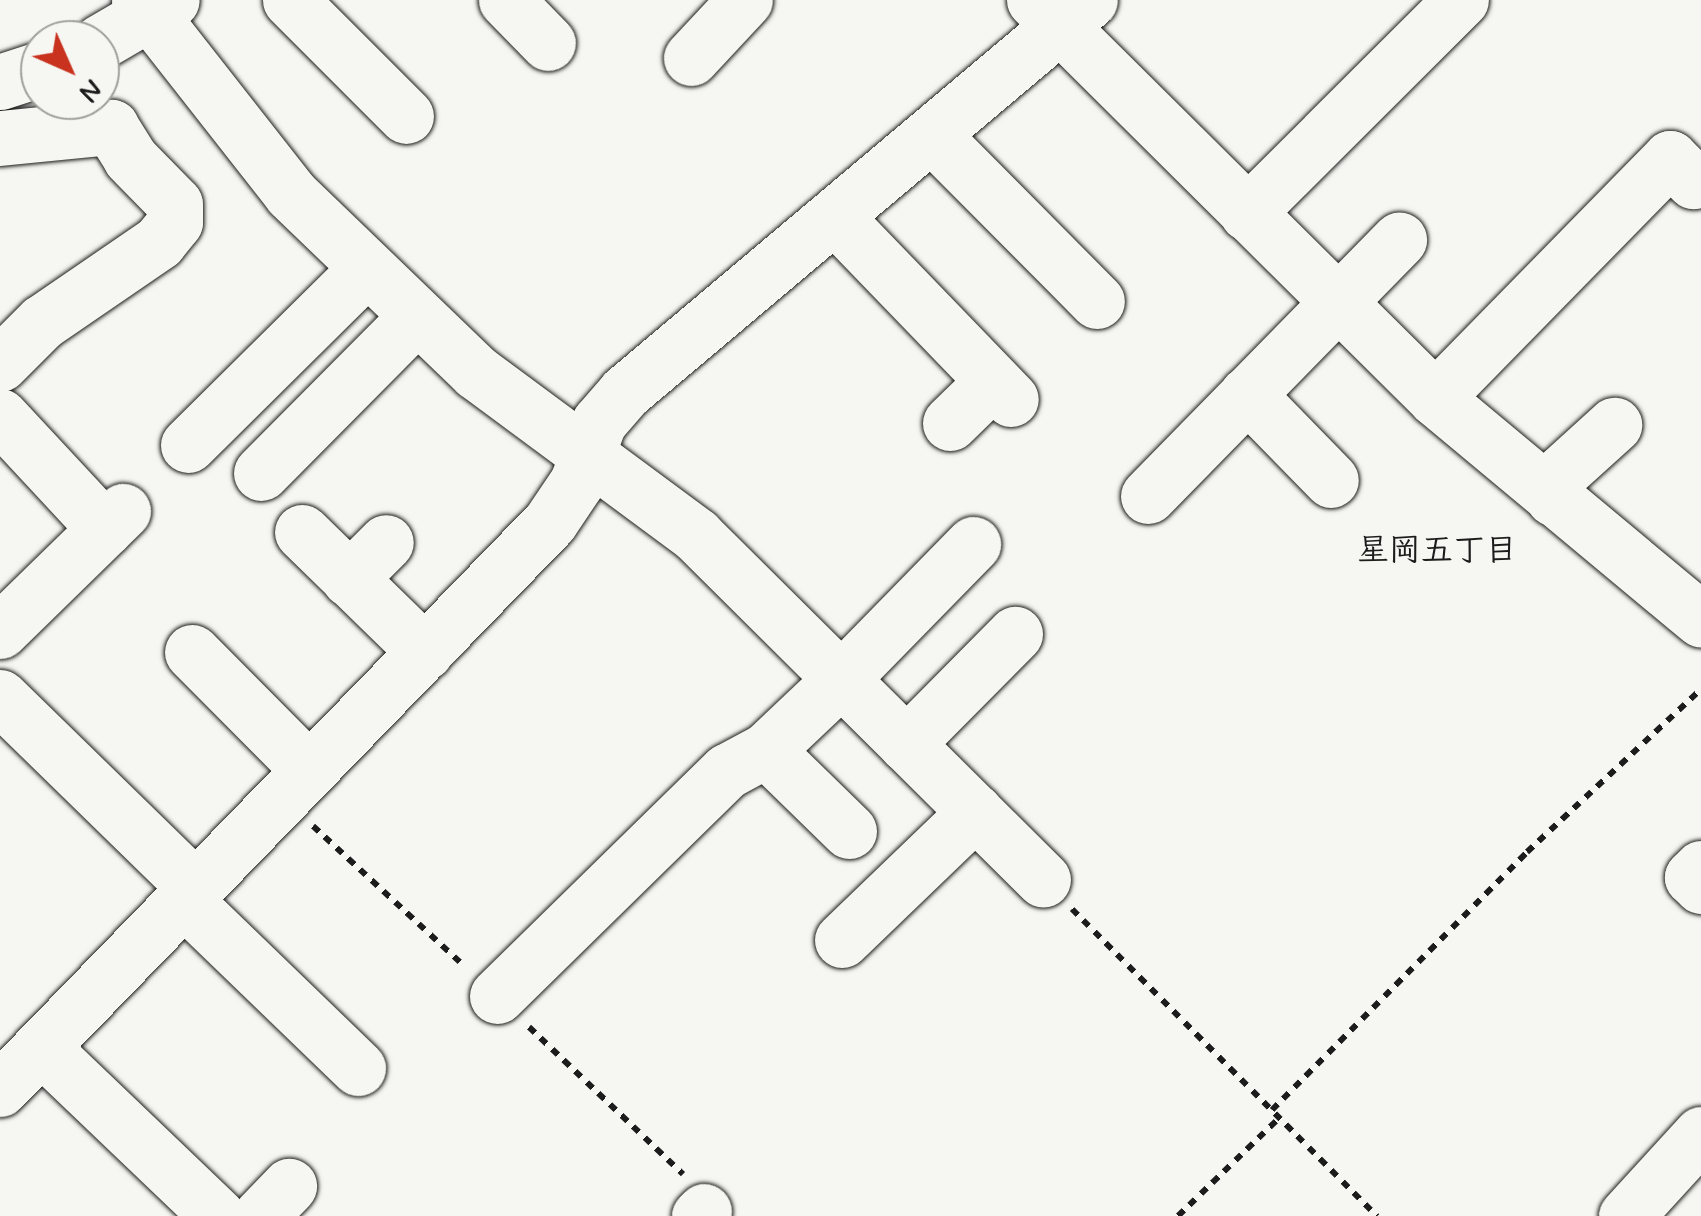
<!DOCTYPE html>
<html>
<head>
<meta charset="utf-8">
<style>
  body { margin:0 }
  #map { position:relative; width:1701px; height:1216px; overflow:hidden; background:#f6f6f2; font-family:Mynerve,"Klee One",sans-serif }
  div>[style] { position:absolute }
  .path>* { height:6px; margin-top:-3px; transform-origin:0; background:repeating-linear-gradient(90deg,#1c1c1c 0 8px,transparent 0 16px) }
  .roads { filter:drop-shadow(0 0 2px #1c1c1c) drop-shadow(0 0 2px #1c1c1c) }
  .minor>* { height:55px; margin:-27.5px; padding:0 27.5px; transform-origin:27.5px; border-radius:27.5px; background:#f6f6f2 }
  .major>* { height:55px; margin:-27.5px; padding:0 27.5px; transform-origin:27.5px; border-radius:27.5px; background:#f6f6f2 }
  span { translate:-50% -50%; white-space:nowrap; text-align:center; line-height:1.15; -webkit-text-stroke:10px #f6f6f2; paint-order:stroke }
  .neighbourhood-label { font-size:32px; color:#1c1c1c; font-weight:700 }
  .north { position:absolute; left:20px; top:20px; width:100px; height:100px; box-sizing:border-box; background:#f6f6f2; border:2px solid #9f9f9c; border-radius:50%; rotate:135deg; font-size:28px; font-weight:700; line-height:40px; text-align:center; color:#1c1c1c }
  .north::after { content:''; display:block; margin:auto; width:35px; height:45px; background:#c8321e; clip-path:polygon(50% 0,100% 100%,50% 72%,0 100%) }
</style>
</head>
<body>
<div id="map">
  <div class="path">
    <i style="left:313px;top:826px;width:207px;rotate:42.8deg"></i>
    <i style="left:1072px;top:909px;width:433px;rotate:45.2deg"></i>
    <i style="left:529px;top:1027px;width:213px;rotate:43.7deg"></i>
    <i style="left:1272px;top:1110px;width:363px;rotate:-45.3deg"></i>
    <i style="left:1527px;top:852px;width:238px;rotate:-43.1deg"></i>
    <i style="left:1178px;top:1216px;width:141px;rotate:-44.1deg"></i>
  </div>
  <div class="roads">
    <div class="minor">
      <i style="left:139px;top:0;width:246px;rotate:51.9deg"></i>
      <i style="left:291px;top:194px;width:257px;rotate:43.9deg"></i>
      <i style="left:476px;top:372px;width:274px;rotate:36.5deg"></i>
      <i style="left:696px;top:535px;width:489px;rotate:44.8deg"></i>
      <i style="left:290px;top:0;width:164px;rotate:45deg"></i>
      <i style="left:506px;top:0;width:60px;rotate:45.7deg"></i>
      <i style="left:1034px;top:0;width:565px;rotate:44.78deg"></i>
      <i style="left:1435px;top:398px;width:346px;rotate:39.8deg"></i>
      <i style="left:100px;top:42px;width:83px;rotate:-30.3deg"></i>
      <i style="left:691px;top:58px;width:79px;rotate:-47deg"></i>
      <i style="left:0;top:82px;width:42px;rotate:-18deg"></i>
      <i style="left:932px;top:135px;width:234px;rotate:45.2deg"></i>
      <i style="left:0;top:138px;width:112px;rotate:-5.7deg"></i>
      <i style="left:111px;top:127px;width:36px;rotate:58deg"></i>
      <i style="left:130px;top:158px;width:64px;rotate:45.6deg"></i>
      <i style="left:175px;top:204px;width:18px;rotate:90deg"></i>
      <i style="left:175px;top:222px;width:26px;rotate:129deg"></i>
      <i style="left:159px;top:242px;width:142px;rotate:145.6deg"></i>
      <i style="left:42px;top:322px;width:59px;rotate:135deg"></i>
      <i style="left:1247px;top:213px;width:302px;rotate:-44.9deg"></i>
      <i style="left:835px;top:217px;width:253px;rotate:46deg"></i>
      <i style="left:1247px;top:394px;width:120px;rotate:45.7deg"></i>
      <i style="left:1435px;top:398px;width:336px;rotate:-45.6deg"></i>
      <i style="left:1670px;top:158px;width:33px;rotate:45deg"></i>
      <i style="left:0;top:416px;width:154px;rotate:47.1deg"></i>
      <i style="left:950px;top:423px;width:60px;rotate:-44.3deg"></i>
      <i style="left:188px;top:445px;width:252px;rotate:-44.7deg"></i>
      <i style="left:261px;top:473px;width:221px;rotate:-45.2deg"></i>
      <i style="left:1148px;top:496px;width:359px;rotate:-45.6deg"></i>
      <i style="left:1553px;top:498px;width:26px;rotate:-72deg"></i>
      <i style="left:1561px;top:473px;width:72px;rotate:-42.2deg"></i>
      <i style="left:302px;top:532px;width:172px;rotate:44.3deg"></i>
      <i style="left:349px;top:579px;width:52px;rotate:-45deg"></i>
      <i style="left:0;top:631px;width:172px;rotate:-44.3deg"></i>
      <i style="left:192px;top:652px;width:166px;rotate:45.2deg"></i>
      <i style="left:0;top:697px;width:272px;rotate:44.3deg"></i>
      <i style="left:906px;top:744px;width:155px;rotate:-45.3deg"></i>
      <i style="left:766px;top:750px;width:116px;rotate:44.3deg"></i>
      <i style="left:1701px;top:868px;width:13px;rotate:135deg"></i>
      <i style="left:1692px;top:877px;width:13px;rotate:45deg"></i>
      <i style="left:184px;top:900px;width:242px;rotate:44deg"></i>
      <i style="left:842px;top:940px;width:185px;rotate:-43.9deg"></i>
      <i style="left:497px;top:996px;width:322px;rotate:-44.4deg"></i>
      <i style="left:727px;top:771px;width:44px;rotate:-28.3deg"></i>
      <i style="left:766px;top:750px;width:103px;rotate:-43.4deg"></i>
      <i style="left:841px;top:679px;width:189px;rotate:-45.6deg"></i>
      <i style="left:41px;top:1047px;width:245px;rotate:43.7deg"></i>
      <i style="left:0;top:1089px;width:790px;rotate:-45.87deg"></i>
      <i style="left:550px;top:522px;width:48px;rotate:-56deg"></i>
      <i style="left:577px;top:482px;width:64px;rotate:-69.9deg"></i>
      <i style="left:599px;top:422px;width:40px;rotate:-49deg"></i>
      <i style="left:625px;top:392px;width:608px;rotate:-40.13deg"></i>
      <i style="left:260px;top:1216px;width:42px;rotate:-46deg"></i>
      <i style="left:699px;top:1216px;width:7px;rotate:-45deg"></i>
    </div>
    <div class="major">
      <i style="left:1626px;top:1216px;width:111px;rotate:-47.6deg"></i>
    </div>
  </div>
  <div class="neighbourhood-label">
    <span style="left:1437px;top:551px">星岡五丁目</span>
  </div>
  <div class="north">N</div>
</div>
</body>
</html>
